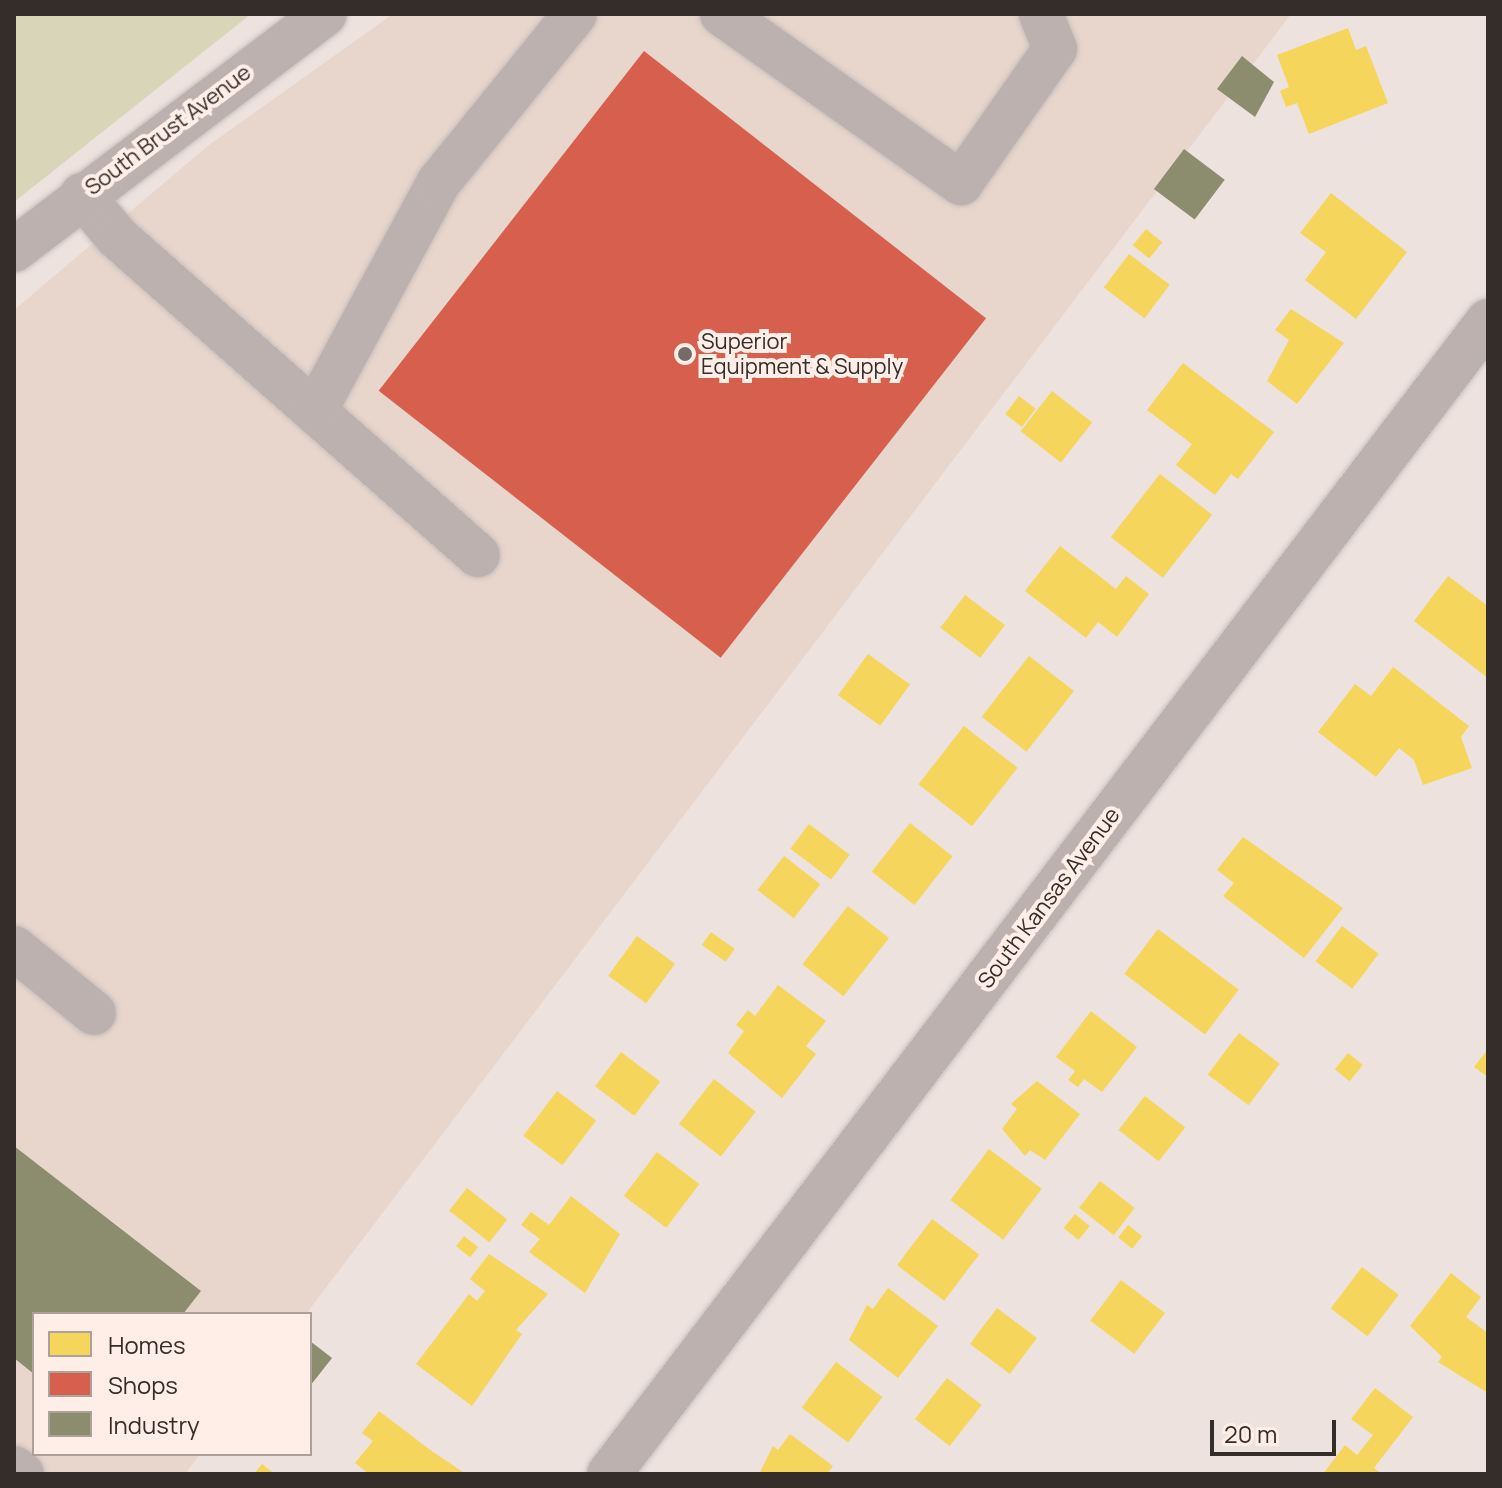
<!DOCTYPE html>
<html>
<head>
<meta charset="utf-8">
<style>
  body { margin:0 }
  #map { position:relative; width:1502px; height:1488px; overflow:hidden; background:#ede2dd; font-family:Manrope,sans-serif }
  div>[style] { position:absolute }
  .built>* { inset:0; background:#e8d5cc }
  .green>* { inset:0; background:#d8d5b9 }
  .homes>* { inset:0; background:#f6d55c; transform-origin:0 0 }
  .shops>* { inset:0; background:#d6604d; transform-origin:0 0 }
  .industry>* { inset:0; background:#8c8c6e; transform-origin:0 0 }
  .roads { filter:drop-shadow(0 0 2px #c6bfbb) drop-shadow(0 0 2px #c6bfbb) }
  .minor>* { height:44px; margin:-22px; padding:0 22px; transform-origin:22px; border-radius:22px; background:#bdb1b0 }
  .dots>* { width:22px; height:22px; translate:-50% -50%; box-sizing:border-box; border:4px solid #feeee7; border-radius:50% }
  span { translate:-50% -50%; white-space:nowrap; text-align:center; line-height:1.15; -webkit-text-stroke:8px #feeee7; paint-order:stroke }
  .street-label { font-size:22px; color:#342d29 }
  .poi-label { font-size:22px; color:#342d29 }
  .left { translate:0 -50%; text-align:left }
  .frame { position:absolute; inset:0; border:16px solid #342d29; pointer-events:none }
  .legend { position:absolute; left:32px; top:1312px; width:280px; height:144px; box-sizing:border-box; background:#feeee7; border:2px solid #ada19b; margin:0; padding:10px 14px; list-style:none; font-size:24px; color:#342d29 }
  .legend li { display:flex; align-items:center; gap:16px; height:40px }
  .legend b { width:40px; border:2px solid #ada19b }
  .scale { position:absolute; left:1210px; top:1420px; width:126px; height:36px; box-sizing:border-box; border:4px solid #342d29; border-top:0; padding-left:10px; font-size:24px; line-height:28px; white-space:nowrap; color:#342d29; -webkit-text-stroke:6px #feeee7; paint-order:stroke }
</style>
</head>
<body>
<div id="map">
  <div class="built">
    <i style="clip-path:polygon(393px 14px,1291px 14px,306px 1314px,34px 1314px,34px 1454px,200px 1454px,185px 1474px,14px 1474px,14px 310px,209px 145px)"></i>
  </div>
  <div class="green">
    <i style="clip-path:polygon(14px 14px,251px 14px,14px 202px)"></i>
  </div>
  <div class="homes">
    <i style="clip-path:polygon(1348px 28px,1356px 50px,1366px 46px,1388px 103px,1309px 134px,1297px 103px,1286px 107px,1280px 91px,1289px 87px,1277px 55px)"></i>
    <i style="clip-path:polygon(1331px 193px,1407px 252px,1356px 319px,1305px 280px,1326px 252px,1300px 233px)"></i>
    <i style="left:1146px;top:229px;width:21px;height:21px;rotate:39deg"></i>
    <i style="left:1129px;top:254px;width:51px;height:42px;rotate:37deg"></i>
    <i style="clip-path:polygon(1291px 309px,1344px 343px,1297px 404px,1267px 381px,1289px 340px,1275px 330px)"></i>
    <i style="clip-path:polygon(1183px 363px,1274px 432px,1238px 479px,1231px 474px,1215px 495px,1176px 465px,1192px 444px,1147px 410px)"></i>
    <i style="left:1052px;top:391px;width:51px;height:51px;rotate:38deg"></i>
    <i style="left:1019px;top:396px;width:21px;height:23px;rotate:37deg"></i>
    <i style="left:1160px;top:474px;width:66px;height:80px;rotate:38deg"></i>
    <i style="clip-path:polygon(1060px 546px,1116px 589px,1126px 576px,1149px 594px,1117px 637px,1098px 622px,1086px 638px,1025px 591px)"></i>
    <i style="clip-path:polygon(1448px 576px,1488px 606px,1488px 678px,1414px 621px)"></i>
    <i style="left:965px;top:595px;width:50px;height:41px;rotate:37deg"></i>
    <i style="left:868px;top:654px;width:52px;height:51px;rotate:36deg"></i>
    <i style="left:1029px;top:656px;width:57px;height:77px;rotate:38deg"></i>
    <i style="clip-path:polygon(1393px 667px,1469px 726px,1461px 737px,1472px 768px,1423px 785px,1414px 760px,1399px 748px,1376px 777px,1318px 732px,1355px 684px,1371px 696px)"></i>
    <i style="left:964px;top:726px;width:68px;height:74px;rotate:38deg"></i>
    <i style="left:910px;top:823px;width:54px;height:62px;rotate:38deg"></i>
    <i style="left:809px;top:824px;width:51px;height:31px;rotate:37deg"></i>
    <i style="clip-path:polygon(1243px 837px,1343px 908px,1304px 958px,1223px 896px,1234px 883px,1217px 870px)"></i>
    <i style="left:784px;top:856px;width:46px;height:43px;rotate:38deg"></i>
    <i style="left:848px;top:906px;width:52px;height:74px;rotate:38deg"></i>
    <i style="left:1342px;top:926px;width:46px;height:44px;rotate:37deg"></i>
    <i style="left:1158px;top:929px;width:101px;height:56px;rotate:37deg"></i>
    <i style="left:711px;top:932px;width:29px;height:16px;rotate:35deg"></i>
    <i style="left:637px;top:936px;width:47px;height:49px;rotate:36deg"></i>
    <i style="clip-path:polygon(778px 985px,826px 1021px,806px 1046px,816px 1054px,782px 1098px,728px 1053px,744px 1031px,736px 1025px,748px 1010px,755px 1016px)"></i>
    <i style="clip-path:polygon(1091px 1011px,1137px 1047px,1102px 1092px,1084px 1079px,1078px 1087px,1068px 1080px,1075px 1071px,1056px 1057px)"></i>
    <i style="left:1239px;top:1033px;width:51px;height:52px;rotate:37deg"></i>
    <i style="clip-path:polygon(1488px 1049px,1488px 1077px,1474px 1067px)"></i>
    <i style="left:621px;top:1052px;width:49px;height:43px;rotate:37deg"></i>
    <i style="left:1348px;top:1053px;width:19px;height:21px;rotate:39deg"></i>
    <i style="left:714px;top:1079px;width:53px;height:57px;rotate:38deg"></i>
    <i style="clip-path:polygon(1037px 1081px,1080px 1114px,1045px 1160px,1030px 1150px,1025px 1156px,1002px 1129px,1017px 1109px,1011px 1104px)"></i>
    <i style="left:557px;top:1091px;width:49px;height:56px;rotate:37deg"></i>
    <i style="left:1145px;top:1096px;width:51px;height:43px;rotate:38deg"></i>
    <i style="left:989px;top:1149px;width:66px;height:64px;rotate:37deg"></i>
    <i style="left:657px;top:1152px;width:53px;height:55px;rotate:37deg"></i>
    <i style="left:1100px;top:1181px;width:44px;height:34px;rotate:38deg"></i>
    <i style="left:467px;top:1188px;width:51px;height:29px;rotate:38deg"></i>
    <i style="clip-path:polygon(571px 1196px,620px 1234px,585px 1293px,529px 1252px,540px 1239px,521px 1225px,531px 1212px,549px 1225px)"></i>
    <i style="left:1075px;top:1214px;width:19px;height:18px;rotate:39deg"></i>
    <i style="left:932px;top:1219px;width:59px;height:58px;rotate:37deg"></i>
    <i style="left:1128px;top:1225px;width:18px;height:16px;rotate:38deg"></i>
    <i style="left:464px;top:1236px;width:18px;height:13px;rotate:38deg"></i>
    <i style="clip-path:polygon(489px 1254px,548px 1294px,516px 1330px,522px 1334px,472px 1406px,416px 1364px,469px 1294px,477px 1301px,485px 1291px,470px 1279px)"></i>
    <i style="left:1362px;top:1267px;width:46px;height:52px;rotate:37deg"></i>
    <i style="clip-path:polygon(1451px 1273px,1481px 1297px,1466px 1317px,1488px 1333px,1488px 1393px,1438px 1362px,1442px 1357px,1410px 1326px)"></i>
    <i style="left:1121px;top:1280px;width:55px;height:51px;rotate:37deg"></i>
    <i style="clip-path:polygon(888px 1288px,938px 1326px,898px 1378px,849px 1340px,867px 1305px,873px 1309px)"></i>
    <i style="left:997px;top:1308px;width:50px;height:45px;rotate:37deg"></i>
    <i style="left:836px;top:1362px;width:58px;height:57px;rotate:37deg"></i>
    <i style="left:947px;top:1378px;width:44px;height:52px;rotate:38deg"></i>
    <i style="clip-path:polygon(1375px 1388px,1413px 1417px,1374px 1468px,1382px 1474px,1323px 1474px,1345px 1445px,1357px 1455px,1373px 1435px,1351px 1419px)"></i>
    <i style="clip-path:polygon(379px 1411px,433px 1452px,466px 1474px,369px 1474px,355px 1463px,373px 1441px,362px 1433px)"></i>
    <i style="clip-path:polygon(790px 1434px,833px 1466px,827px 1474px,759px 1474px,773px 1446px,778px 1450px)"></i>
    <i style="clip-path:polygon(262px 1464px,275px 1474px,254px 1474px)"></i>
  </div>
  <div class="shops">
    <i style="left:644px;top:51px;width:434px;height:431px;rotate:38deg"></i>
  </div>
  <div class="industry">
    <i style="clip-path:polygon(1242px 56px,1274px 82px,1255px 117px,1217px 89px)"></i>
    <i style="left:1184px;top:149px;width:51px;height:50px;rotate:37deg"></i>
    <i style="clip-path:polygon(14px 1146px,201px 1291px,183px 1314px,34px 1314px,34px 1374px,14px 1358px)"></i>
    <i style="clip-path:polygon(310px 1341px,332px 1358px,310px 1386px)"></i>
  </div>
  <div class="roads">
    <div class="minor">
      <i style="left:722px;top:14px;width:293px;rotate:35.3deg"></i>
      <i style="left:961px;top:183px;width:164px;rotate:-55deg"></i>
      <i style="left:1055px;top:49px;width:38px;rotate:-112deg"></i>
      <i style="left:82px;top:195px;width:55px;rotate:50.2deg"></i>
      <i style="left:117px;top:237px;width:481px;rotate:41.4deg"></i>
      <i style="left:14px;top:250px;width:390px;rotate:-37.2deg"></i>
      <i style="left:315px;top:411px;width:260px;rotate:-61.6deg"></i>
      <i style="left:439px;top:182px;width:216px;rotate:-51deg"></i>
      <i style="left:14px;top:948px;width:103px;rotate:39.1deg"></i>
      <i style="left:14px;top:1468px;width:10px;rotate:37deg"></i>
      <i style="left:609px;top:1474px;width:1450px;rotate:-52.68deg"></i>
    </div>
  </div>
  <div class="dots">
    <i style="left:685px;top:354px;background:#756c68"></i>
  </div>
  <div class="street-label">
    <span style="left:168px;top:130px;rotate:-37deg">South Brust Avenue</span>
    <span style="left:1049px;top:898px;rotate:-53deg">South Kansas Avenue</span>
  </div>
  <div class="poi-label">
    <span class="left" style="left:701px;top:354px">Superior<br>Equipment &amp; Supply</span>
  </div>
  <div class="frame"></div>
  <ul class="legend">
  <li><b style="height:22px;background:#f6d55c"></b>Homes</li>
  <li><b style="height:22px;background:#d6604d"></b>Shops</li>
  <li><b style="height:22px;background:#8c8c6e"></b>Industry</li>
  </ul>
  <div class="scale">20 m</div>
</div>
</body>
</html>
